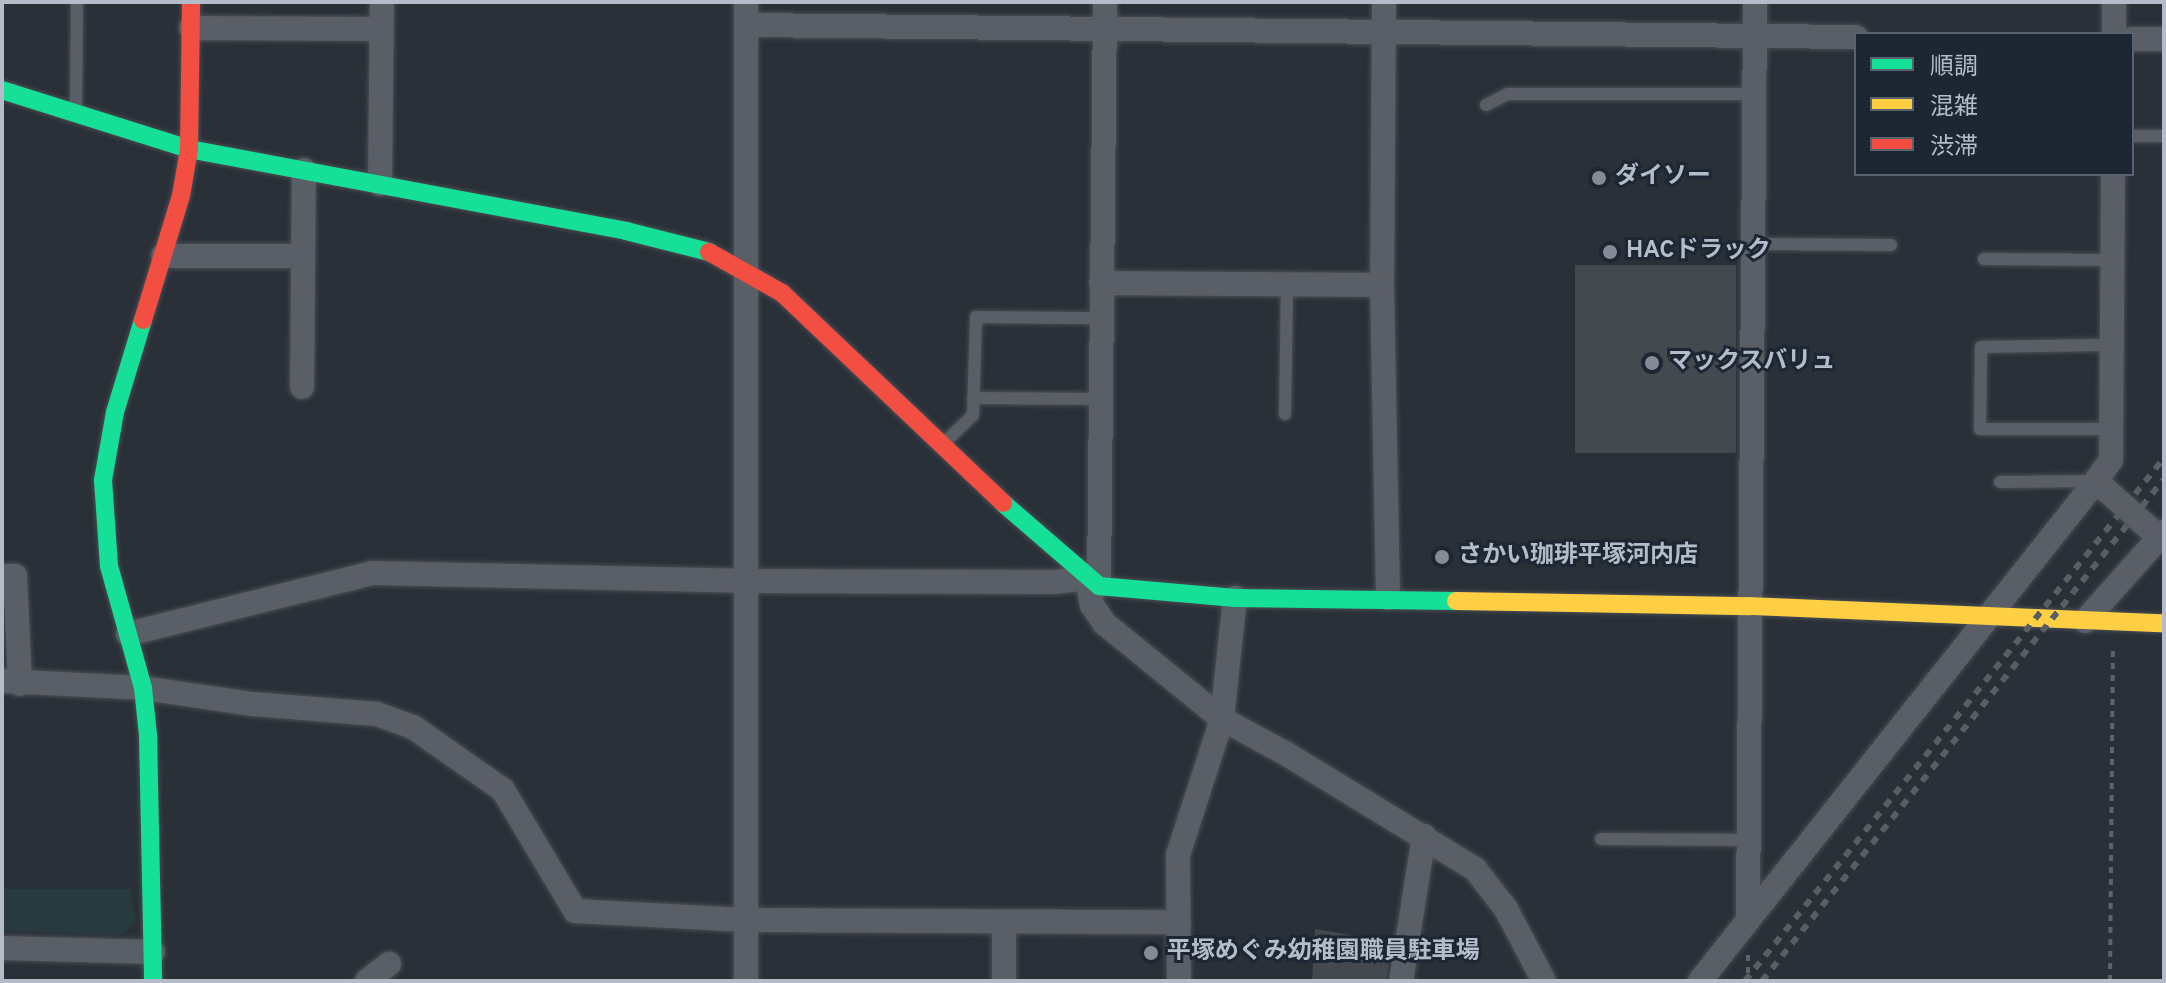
<!DOCTYPE html>
<html>
<head>
<meta charset="utf-8">
<style>
  body { margin:0 }
  #map { position:relative; width:2166px; height:983px; overflow:hidden; background:#2a3038; font-family:Overpass,"Noto Sans JP",sans-serif }
  div>[style] { position:absolute }
  .green>* { inset:0; background:#273a3e }
  .building>* { inset:0; background:#444950; transform-origin:0 0 }
  .path>* { height:4px; margin-top:-2px; transform-origin:0; background:repeating-linear-gradient(90deg,#5d636a 0 6px,transparent 0 12px) }
  .roads { filter:drop-shadow(0 0 2px #484c53) drop-shadow(0 0 2px #484c53) }
  .lane>* { height:12px; margin:-6px; padding:0 6px; transform-origin:6px; border-radius:6px; background:#5a5e66 }
  .street>* { height:24px; margin:-12px; padding:0 12px; transform-origin:12px; border-radius:12px; background:#5a5e66 }
  .fast>* { height:18px; margin:-9px; padding:0 9px; transform-origin:9px; border-radius:9px; background:#16e098 }
  .slow>* { height:18px; margin:-9px; padding:0 9px; transform-origin:9px; border-radius:9px; background:#ffcf43 }
  .jam>* { height:18px; margin:-9px; padding:0 9px; transform-origin:9px; border-radius:9px; background:#f24e42 }
  .rail>* { height:6px; margin-top:-3px; transform-origin:0; background:repeating-linear-gradient(90deg,#595d64 0 8px,transparent 0 16px) }
  .dots>* { width:22px; height:22px; translate:-50% -50%; box-sizing:border-box; border:4px solid #1d2633; border-radius:50% }
  span { translate:-50% -50%; white-space:nowrap; text-align:center; line-height:1.15; -webkit-text-stroke:6px #1d2633; paint-order:stroke }
  .poi-label { font-size:24px; color:#b4bcc9; font-weight:700 }
  .left { translate:0 -50%; text-align:left }
  .frame { position:absolute; inset:0; border:4px solid #b4bcc9; pointer-events:none }
  .legend { position:absolute; left:1854px; top:32px; width:280px; height:144px; box-sizing:border-box; background:#1d2633; border:2px solid #59626f; margin:0; padding:10px 14px; list-style:none; font-size:24px; color:#b4bcc9 }
  .legend li { display:flex; align-items:center; gap:16px; height:40px }
  .legend b { width:40px; border:2px solid #59626f }
</style>
</head>
<body>
<div id="map">
  <div class="green">
    <i style="clip-path:polygon(2px 889px,130px 889px,136px 921px,122px 935px,2px 931px)"></i>
  </div>
  <div class="building">
    <i style="left:1575px;top:265px;width:161px;height:188px"></i>
    <i style="clip-path:polygon(1315px 929px,1392px 942px,1386px 981px,1312px 981px)"></i>
  </div>
  <div class="path">
    <i style="left:1748px;top:955px;width:26px;rotate:90deg"></i>
    <i style="left:2110px;top:981px;width:334px;rotate:-89.5deg"></i>
  </div>
  <div class="roads">
    <div class="lane">
      <i style="left:1486px;top:105px;width:25px;rotate:-27deg"></i>
      <i style="left:1508px;top:94px;width:246px"></i>
      <i style="left:76px;top:110px;width:108px;rotate:-89.5deg"></i>
      <i style="left:2132px;top:136px;width:32px"></i>
      <i style="left:1753px;top:244px;width:138px;rotate:0.4deg"></i>
      <i style="left:1984px;top:259px;width:129px;rotate:0.4deg"></i>
      <i style="left:973px;top:398px;width:127px;rotate:0.5deg"></i>
      <i style="left:1285px;top:414px;width:130px;rotate:-89.1deg"></i>
      <i style="left:2112px;top:429px;width:132px;rotate:180deg"></i>
      <i style="left:1980px;top:429px;width:82px;rotate:-89.3deg"></i>
      <i style="left:1981px;top:347px;width:131px;rotate:-0.9deg"></i>
      <i style="left:943px;top:444px;width:42px;rotate:-44deg"></i>
      <i style="left:973px;top:415px;width:98px;rotate:-88.2deg"></i>
      <i style="left:976px;top:317px;width:125px;rotate:0.5deg"></i>
      <i style="left:2000px;top:482px;width:96px;rotate:-0.6deg"></i>
      <i style="left:1601px;top:839px;width:148px;rotate:0.4deg"></i>
    </div>
    <div class="street">
      <i style="left:1384px;top:2px;width:283px;rotate:90.4deg"></i>
      <i style="left:1382px;top:285px;width:313px;rotate:88.9deg"></i>
      <i style="left:746px;top:25px;width:1110px;rotate:0.62deg"></i>
      <i style="left:191px;top:28px;width:190px;rotate:0.3deg"></i>
      <i style="left:2114px;top:34px;width:32px;rotate:-90deg"></i>
      <i style="left:2132px;top:39px;width:32px"></i>
      <i style="left:2113px;top:174px;width:286px;rotate:90.4deg"></i>
      <i style="left:2111px;top:460px;width:26px;rotate:126deg"></i>
      <i style="left:2096px;top:481px;width:86px;rotate:41.7deg"></i>
      <i style="left:380px;top:184px;width:182px;rotate:-89.4deg"></i>
      <i style="left:163px;top:256px;width:140px"></i>
      <i style="left:1101px;top:283px;width:281px;rotate:0.4deg"></i>
      <i style="left:302px;top:387px;width:217px;rotate:-89.5deg"></i>
      <i style="left:2px;top:576px;width:13px"></i>
      <i style="left:15px;top:576px;width:108px;rotate:87.3deg"></i>
      <i style="left:1099px;top:586px;width:584px;rotate:-89.41deg"></i>
      <i style="left:2085px;top:621px;width:119px;rotate:-48.4deg"></i>
      <i style="left:128px;top:634px;width:252px;rotate:-14deg"></i>
      <i style="left:372px;top:573px;width:371px;rotate:1.2deg"></i>
      <i style="left:743px;top:581px;width:312px;rotate:0.2deg"></i>
      <i style="left:1055px;top:582px;width:32px;rotate:-7deg"></i>
      <i style="left:1087px;top:578px;width:27px;rotate:80deg"></i>
      <i style="left:1092px;top:605px;width:22px;rotate:56deg"></i>
      <i style="left:1104px;top:623px;width:152px;rotate:39.1deg"></i>
      <i style="left:1222px;top:719px;width:72px;rotate:28.4deg"></i>
      <i style="left:1285px;top:753px;width:223px;rotate:31.4deg"></i>
      <i style="left:1475px;top:869px;width:51px;rotate:52.2deg"></i>
      <i style="left:1506px;top:909px;width:81px;rotate:62.2deg"></i>
      <i style="left:2px;top:681px;width:141px;rotate:2.8deg"></i>
      <i style="left:143px;top:688px;width:111px;rotate:8.3deg"></i>
      <i style="left:253px;top:704px;width:124px;rotate:4.6deg"></i>
      <i style="left:377px;top:714px;width:38px;rotate:20deg"></i>
      <i style="left:413px;top:727px;width:110px;rotate:35deg"></i>
      <i style="left:503px;top:790px;width:141px;rotate:59.2deg"></i>
      <i style="left:575px;top:911px;width:171px;rotate:3deg"></i>
      <i style="left:746px;top:920px;width:433px;rotate:0.3deg"></i>
      <i style="left:1748px;top:918px;width:916px;rotate:-89.56deg"></i>
      <i style="left:2px;top:948px;width:151px;rotate:1.5deg"></i>
      <i style="left:367px;top:981px;width:28px;rotate:-38deg"></i>
      <i style="left:746px;top:981px;width:979px;rotate:-90deg"></i>
      <i style="left:1004px;top:981px;width:59px;rotate:-90deg"></i>
      <i style="left:1179px;top:981px;width:126px;rotate:-90.5deg"></i>
      <i style="left:1178px;top:855px;width:143px;rotate:-72.1deg"></i>
      <i style="left:1222px;top:719px;width:122px;rotate:-83.9deg"></i>
      <i style="left:1401px;top:981px;width:147px;rotate:-81deg"></i>
      <i style="left:1700px;top:981px;width:638px;rotate:-51.62deg"></i>
    </div>
    <div class="fast">
      <i style="left:2px;top:90px;width:196px;rotate:17.5deg"></i>
      <i style="left:189px;top:149px;width:445px;rotate:10.6deg"></i>
      <i style="left:626px;top:231px;width:86px;rotate:14.2deg"></i>
      <i style="left:143px;top:320px;width:96px;rotate:106.9deg"></i>
      <i style="left:115px;top:412px;width:69px;rotate:100deg"></i>
      <i style="left:103px;top:480px;width:86px;rotate:86deg"></i>
      <i style="left:109px;top:566px;width:127px;rotate:74.4deg"></i>
      <i style="left:143px;top:688px;width:47px;rotate:83.9deg"></i>
      <i style="left:148px;top:735px;width:246px;rotate:88.8deg"></i>
      <i style="left:1003px;top:503px;width:127px;rotate:40.8deg"></i>
      <i style="left:1099px;top:586px;width:137px;rotate:5deg"></i>
      <i style="left:1235px;top:598px;width:221px;rotate:0.8deg"></i>
    </div>
    <div class="slow">
      <i style="left:1456px;top:601px;width:294px;rotate:1deg"></i>
      <i style="left:1750px;top:606px;width:414px;rotate:2.4deg"></i>
    </div>
    <div class="jam">
      <i style="left:709px;top:252px;width:84px;rotate:29.3deg"></i>
      <i style="left:782px;top:293px;width:305px;rotate:43.5deg"></i>
      <i style="left:143px;top:320px;width:130px;rotate:-73deg"></i>
      <i style="left:181px;top:196px;width:48px;rotate:-80.3deg"></i>
      <i style="left:189px;top:149px;width:147px;rotate:-89.2deg"></i>
    </div>
  </div>
  <div class="rail">
    <i style="left:1745px;top:981px;width:670px;rotate:-51.3deg"></i>
    <i style="left:1762px;top:981px;width:643px;rotate:-51.31deg"></i>
  </div>
  <div class="dots">
    <i style="left:1599px;top:178px;background:#848b96"></i>
    <i style="left:1610px;top:252px;background:#848b96"></i>
    <i style="left:1652px;top:363px;background:#848b96"></i>
    <i style="left:1442px;top:557px;background:#848b96"></i>
    <i style="left:1151px;top:953px;background:#848b96"></i>
  </div>
  <div class="poi-label">
    <span class="left" style="left:1615px;top:178px">ダイソー</span>
    <span class="left" style="left:1626px;top:252px">HACドラック</span>
    <span class="left" style="left:1668px;top:363px">マックスバリュ</span>
    <span class="left" style="left:1458px;top:557px">さかい珈琲平塚河内店</span>
    <span class="left" style="left:1167px;top:953px">平塚めぐみ幼稚園職員駐車場</span>
  </div>
  <div class="frame"></div>
  <ul class="legend">
  <li><b style="height:10px;background:#16e098"></b>順調</li>
  <li><b style="height:10px;background:#ffcf43"></b>混雑</li>
  <li><b style="height:10px;background:#f24e42"></b>渋滞</li>
  </ul>
</div>
</body>
</html>
